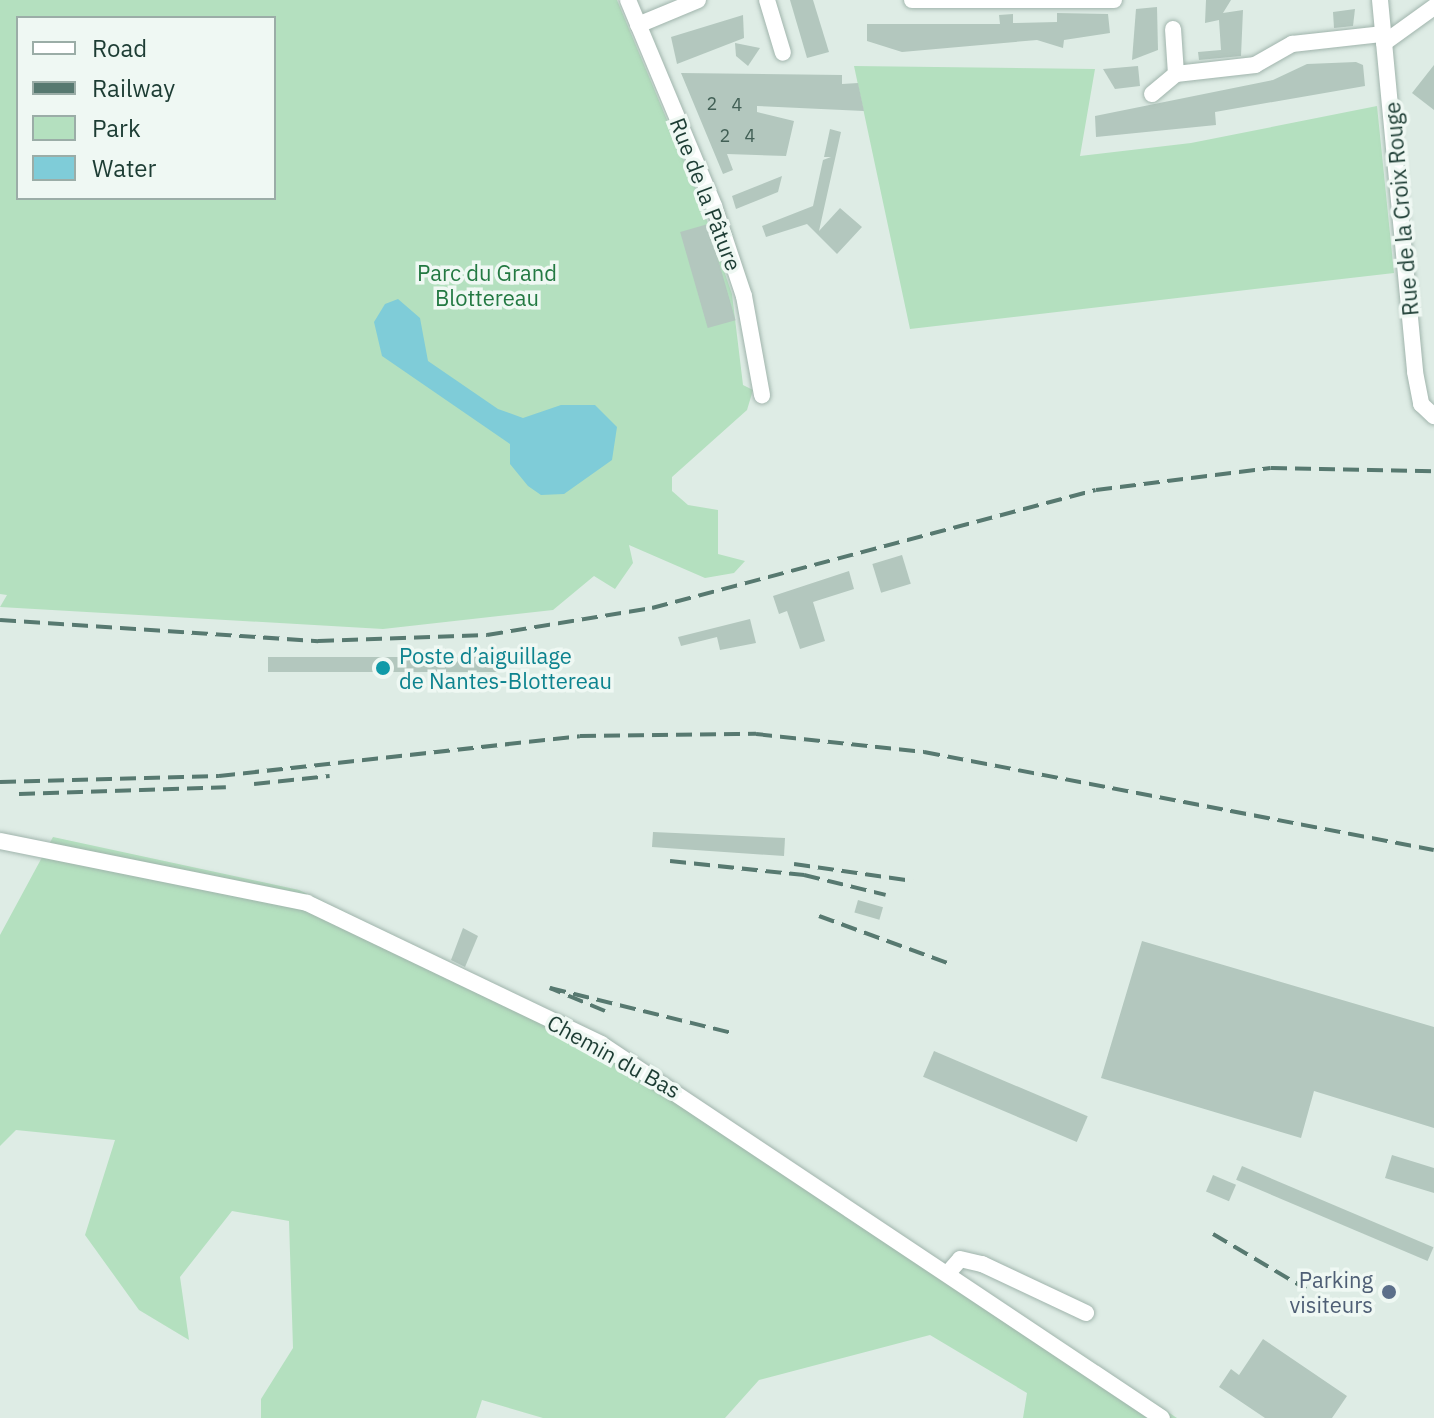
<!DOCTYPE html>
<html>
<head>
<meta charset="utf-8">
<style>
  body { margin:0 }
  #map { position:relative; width:1434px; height:1418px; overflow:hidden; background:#deece5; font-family:"IBM Plex Sans",sans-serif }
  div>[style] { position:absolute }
  .green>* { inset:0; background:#b4e0bf }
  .water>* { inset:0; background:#7fccd8 }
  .building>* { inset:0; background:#b3c7be; transform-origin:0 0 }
  .roads { filter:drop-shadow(0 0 2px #a0b4ac) drop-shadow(0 0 2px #a0b4ac) }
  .street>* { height:16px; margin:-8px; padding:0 8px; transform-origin:8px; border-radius:8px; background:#fff }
  .rail>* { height:4px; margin-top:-2px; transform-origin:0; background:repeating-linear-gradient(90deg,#577970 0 16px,transparent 0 24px) }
  .dots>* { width:22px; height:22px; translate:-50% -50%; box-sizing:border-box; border:4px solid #eff8f3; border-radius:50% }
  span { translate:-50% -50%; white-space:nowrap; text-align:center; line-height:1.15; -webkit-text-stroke:7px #eff8f3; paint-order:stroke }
  .number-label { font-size:18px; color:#426056 }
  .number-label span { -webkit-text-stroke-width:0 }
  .street-label { font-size:22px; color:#1d3d34 }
  .park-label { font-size:22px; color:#237942 }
  .culture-label { font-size:22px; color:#0d838f }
  .left { translate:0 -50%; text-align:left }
  .service-label { font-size:22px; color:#4e5e75 }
  .right { translate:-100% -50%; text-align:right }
  .legend { position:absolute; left:16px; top:16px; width:260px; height:184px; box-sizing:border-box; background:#eff8f3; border:2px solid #9bada7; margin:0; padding:10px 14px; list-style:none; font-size:24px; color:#1d3d34 }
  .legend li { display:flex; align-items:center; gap:16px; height:40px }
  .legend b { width:40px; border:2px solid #9bada7 }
</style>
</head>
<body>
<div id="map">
  <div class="green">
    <i style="clip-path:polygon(evenodd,0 0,617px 0,698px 194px,732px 294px,743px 385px,753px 390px,747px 410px,672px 477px,672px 491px,688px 505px,718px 510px,718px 554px,745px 561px,734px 573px,705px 578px,629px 545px,633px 563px,615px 589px,594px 576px,553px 610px,383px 629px,0 607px,7px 595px,0 594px,0 0,18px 18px,274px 18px,274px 198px,18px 198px,18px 18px)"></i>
    <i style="clip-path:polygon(854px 66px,1095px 69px,1080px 156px,1191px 143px,1377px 106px,1394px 273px,910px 329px)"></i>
    <i style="clip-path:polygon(53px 837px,299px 890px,594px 1032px,1177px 1418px,1023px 1418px,1027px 1393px,930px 1335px,759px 1380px,725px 1418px,543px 1418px,482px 1400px,476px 1418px,261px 1418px,261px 1399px,293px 1348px,289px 1221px,232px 1211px,180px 1277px,189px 1340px,139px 1310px,85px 1235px,115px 1140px,16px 1130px,0 1146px,0 935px)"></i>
  </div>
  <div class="water">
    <i style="clip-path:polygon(398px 299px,420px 318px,428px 361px,498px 409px,523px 418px,561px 405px,595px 405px,617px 427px,612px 460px,564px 494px,541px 495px,528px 486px,510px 464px,510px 444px,382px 356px,374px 322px,385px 304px)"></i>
  </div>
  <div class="building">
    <i style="clip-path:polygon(790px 0,813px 0,829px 52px,807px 58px)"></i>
    <i style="clip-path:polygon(1206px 0,1231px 0,1223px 13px,1243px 10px,1241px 56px,1199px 60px,1198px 52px,1221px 50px,1219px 20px,1205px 23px)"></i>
    <i style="clip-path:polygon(1157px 7px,1158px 50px,1132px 60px,1136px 9px)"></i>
    <i style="clip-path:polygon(1355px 9px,1353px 26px,1334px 28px,1333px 12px)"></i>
    <i style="clip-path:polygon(1057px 13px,1108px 14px,1110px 33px,1064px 40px,1063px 48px,1037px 40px,902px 52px,867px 41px,867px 24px,1000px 24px,999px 15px,1013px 14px,1013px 23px,1057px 22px)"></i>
    <i style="clip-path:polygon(743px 15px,744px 38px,677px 64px,671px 37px)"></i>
    <i style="clip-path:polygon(735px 43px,760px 48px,748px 66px,736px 56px)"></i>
    <i style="clip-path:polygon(1307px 64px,1356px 62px,1363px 65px,1365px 86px,1215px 112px,1216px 125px,1096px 137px,1095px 116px,1273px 80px)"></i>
    <i style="clip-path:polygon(1434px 65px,1434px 110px,1412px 93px)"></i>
    <i style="clip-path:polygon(1138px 66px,1140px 86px,1115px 89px,1103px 69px)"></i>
    <i style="clip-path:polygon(681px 73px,842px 75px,842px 84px,858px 83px,864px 111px,757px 106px,757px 112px,794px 121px,786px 156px,727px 154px,733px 170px,723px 174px)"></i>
    <i style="clip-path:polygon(830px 129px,841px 132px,819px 231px,840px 208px,862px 227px,837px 254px,807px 224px,766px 237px,762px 226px,813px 206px,823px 160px,831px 157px,824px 157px)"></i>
    <i style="clip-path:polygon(782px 176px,778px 192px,736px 209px,732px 196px)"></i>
    <i style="left:708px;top:224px;width:100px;height:29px;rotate:74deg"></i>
    <i style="left:902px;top:555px;width:30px;height:31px;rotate:73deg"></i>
    <i style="clip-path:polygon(849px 571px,854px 589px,813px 602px,825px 641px,800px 649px,787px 611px,779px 614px,773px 596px)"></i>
    <i style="clip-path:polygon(750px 619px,756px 643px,720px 650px,717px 637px,681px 646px,678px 637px)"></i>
    <i style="left:499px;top:657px;width:15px;height:231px;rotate:90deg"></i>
    <i style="clip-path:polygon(653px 832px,785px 838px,784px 856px,652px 847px)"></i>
    <i style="left:858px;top:900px;width:26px;height:13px;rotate:16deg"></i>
    <i style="clip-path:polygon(463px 928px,478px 936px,465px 967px,451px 960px)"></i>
    <i style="clip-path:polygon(1142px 941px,1434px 1027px,1434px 1128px,1314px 1091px,1301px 1138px,1101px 1078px)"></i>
    <i style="left:934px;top:1051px;width:167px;height:28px;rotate:23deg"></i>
    <i style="clip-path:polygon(1392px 1155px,1434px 1168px,1434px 1193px,1385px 1178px)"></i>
    <i style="left:1242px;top:1166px;width:208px;height:15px;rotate:23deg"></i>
    <i style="left:1213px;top:1175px;width:25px;height:18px;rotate:23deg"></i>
    <i style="clip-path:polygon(1263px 1339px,1347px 1396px,1332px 1418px,1265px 1418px,1219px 1387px,1231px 1369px,1239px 1375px)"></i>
  </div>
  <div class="roads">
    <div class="street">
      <i style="left:628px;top:0;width:223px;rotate:67.3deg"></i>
      <i style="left:714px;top:206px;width:95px;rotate:71.6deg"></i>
      <i style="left:744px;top:296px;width:101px;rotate:79.7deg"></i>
      <i style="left:767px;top:0;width:55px;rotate:73.2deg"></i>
      <i style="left:912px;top:0;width:202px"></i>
      <i style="left:1380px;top:0;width:374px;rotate:84.6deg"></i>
      <i style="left:1415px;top:372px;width:33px;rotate:79deg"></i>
      <i style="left:1421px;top:404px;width:18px;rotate:43deg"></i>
      <i style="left:638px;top:25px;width:65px;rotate:-22.6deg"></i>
      <i style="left:1384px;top:43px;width:62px;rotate:-35.8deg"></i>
      <i style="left:1176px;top:74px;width:80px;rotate:-6.5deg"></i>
      <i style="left:1255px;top:65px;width:43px;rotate:-29.6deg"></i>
      <i style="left:1292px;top:44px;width:92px;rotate:-6.3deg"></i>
      <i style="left:1152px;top:94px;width:31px;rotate:-40deg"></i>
      <i style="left:1176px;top:74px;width:45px;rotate:-93.8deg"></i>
      <i style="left:0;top:841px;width:313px;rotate:11.4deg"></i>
      <i style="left:307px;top:903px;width:326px;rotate:25.6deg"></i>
      <i style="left:601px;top:1044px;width:674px;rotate:33.69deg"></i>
      <i style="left:948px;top:1273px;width:18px;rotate:-49deg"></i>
      <i style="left:960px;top:1259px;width:23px;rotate:13deg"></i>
      <i style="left:982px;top:1264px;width:115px;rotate:25.2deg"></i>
    </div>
  </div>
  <div class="rail">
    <i style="left:0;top:620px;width:319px;rotate:3.8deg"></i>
    <i style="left:318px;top:641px;width:169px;rotate:-2deg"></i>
    <i style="left:487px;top:635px;width:167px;rotate:-9.3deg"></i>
    <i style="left:652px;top:608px;width:459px;rotate:-14.9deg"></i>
    <i style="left:1096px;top:490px;width:176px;rotate:-7.2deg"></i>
    <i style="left:1271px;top:468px;width:163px;rotate:1.1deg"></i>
    <i style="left:0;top:782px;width:219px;rotate:-1.6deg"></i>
    <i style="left:219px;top:776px;width:363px;rotate:-6.3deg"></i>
    <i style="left:580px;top:736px;width:176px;rotate:-0.7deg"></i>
    <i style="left:756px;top:734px;width:169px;rotate:6.1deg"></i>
    <i style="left:924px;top:752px;width:519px;rotate:10.88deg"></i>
    <i style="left:254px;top:784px;width:76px;rotate:-6deg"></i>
    <i style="left:19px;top:794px;width:207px;rotate:-1.9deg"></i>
    <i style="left:670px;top:861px;width:135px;rotate:6deg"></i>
    <i style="left:804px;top:875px;width:84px;rotate:13.7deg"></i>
    <i style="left:794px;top:864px;width:120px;rotate:8.1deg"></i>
    <i style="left:819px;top:916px;width:143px;rotate:20.1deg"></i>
    <i style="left:605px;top:1011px;width:60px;rotate:-157.3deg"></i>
    <i style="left:550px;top:988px;width:187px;rotate:13.9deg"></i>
    <i style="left:1213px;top:1234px;width:108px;rotate:30.6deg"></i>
  </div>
  <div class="dots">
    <i style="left:383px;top:668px;background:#0f9aa8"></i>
    <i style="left:1389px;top:1292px;background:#5c6f8a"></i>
  </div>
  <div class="number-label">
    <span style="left:712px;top:104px">2</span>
    <span style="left:737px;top:105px">4</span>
    <span style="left:725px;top:136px">2</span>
    <span style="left:750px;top:136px">4</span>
  </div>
  <div class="street-label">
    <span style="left:706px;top:194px;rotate:69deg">Rue de la Pâture</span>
    <span style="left:1401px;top:209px;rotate:-95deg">Rue de la Croix Rouge</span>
    <span style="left:614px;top:1056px;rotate:29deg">Chemin du Bas</span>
  </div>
  <div class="park-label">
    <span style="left:487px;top:285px">Parc du Grand<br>Blottereau</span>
  </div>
  <div class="culture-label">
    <span class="left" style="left:399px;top:668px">Poste d’aiguillage<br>de Nantes-Blottereau</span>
  </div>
  <div class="service-label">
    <span class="right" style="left:1373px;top:1292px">Parking<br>visiteurs</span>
  </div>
  <ul class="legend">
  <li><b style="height:10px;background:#fff"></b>Road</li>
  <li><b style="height:10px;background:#577970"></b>Railway</li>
  <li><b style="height:22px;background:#b4e0bf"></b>Park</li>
  <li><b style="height:22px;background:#7fccd8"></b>Water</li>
  </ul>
</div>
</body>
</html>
